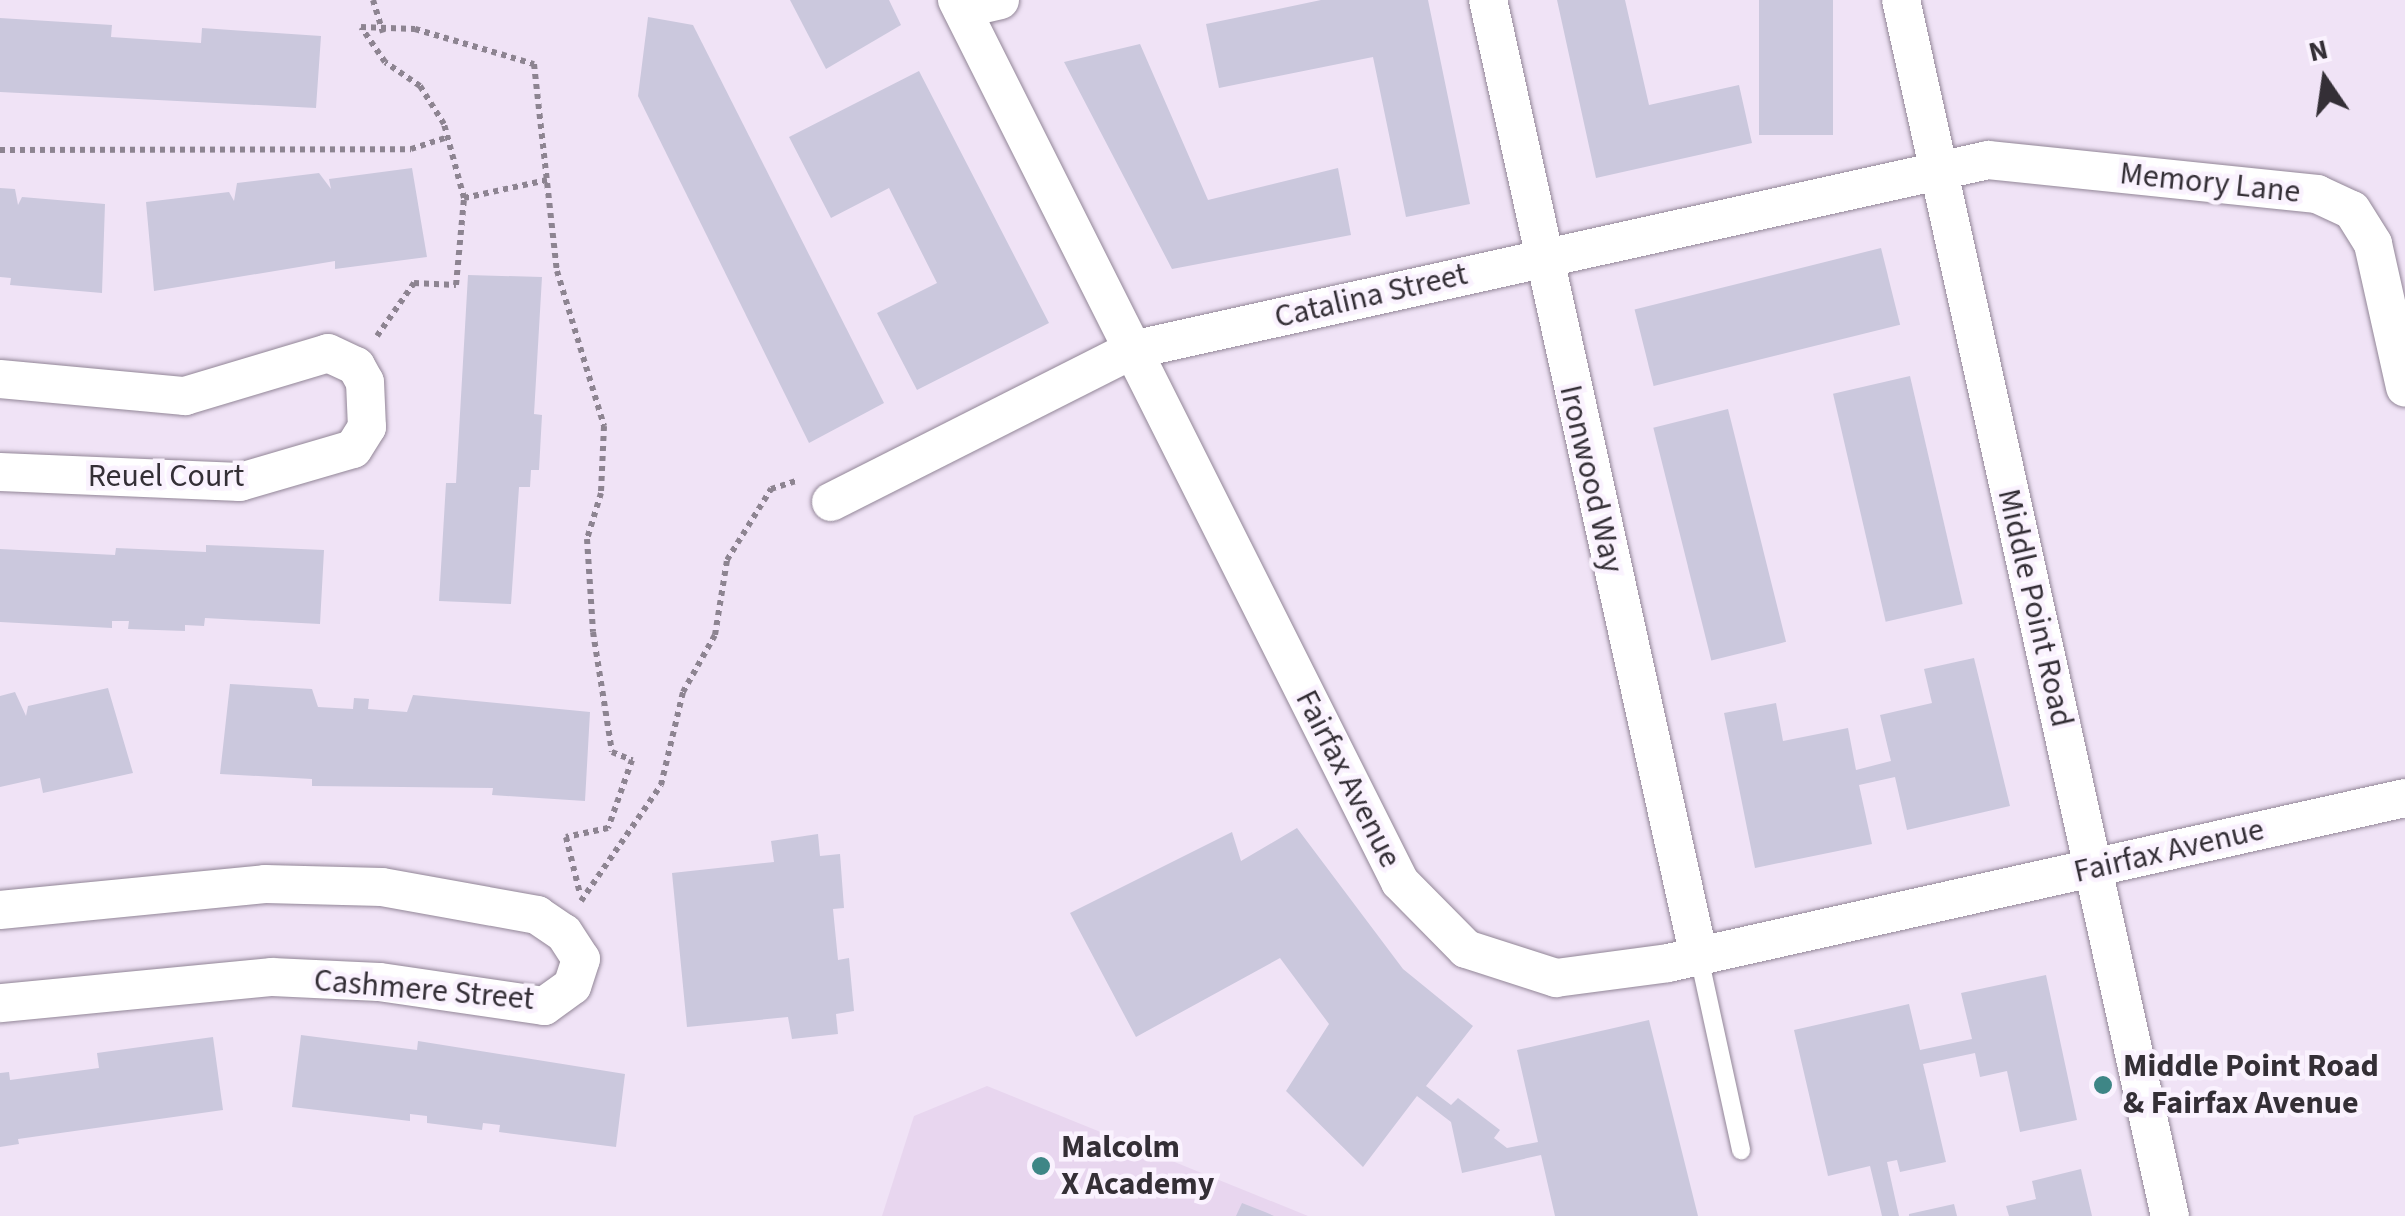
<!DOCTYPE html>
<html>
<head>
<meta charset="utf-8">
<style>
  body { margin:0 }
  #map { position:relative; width:2405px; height:1216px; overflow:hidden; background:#f0e3f6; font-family:"Source Sans 3",sans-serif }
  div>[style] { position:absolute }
  .built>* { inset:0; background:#e8d6ef }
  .building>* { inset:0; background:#cbc8dd; transform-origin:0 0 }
  .path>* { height:6px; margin-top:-3px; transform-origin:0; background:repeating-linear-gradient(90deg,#8d8491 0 5px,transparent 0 10px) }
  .roads { filter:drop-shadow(0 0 2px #928697) drop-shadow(0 0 2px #928697) }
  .service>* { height:18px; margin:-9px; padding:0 9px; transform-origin:9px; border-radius:9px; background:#fff }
  .minor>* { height:38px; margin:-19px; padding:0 19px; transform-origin:19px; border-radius:19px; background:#fff }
  .dots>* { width:28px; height:28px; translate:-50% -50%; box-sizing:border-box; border:5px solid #faf2fe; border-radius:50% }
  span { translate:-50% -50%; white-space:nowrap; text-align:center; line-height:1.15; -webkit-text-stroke:9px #faf2fe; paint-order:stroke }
  .street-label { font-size:32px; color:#342f36 }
  .poi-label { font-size:32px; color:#342f36; font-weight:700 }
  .left { translate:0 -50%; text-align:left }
  .north { position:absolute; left:2275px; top:30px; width:100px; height:100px; -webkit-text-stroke:8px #faf2fe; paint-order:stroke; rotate:347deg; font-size:28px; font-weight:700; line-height:40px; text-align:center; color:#342f36 }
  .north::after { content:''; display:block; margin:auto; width:35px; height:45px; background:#342f36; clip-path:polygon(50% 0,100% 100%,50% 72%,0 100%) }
</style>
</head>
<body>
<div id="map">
  <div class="built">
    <i style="clip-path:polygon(987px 1086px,1308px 1216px,882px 1216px,914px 1116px)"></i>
  </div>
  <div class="building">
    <i style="clip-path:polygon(790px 0,889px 0,901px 25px,826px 69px)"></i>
    <i style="clip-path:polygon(1321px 0,1428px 0,1470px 204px,1406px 217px,1373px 57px,1219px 88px,1206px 24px)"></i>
    <i style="clip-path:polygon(1557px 0,1625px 0,1649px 105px,1739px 85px,1752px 143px,1596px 178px)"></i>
    <i style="left:1759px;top:0;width:74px;height:135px"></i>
    <i style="clip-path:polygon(648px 17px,693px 25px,884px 403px,809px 443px,638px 96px)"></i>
    <i style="clip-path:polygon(0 18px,112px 25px,111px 37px,201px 43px,202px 28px,321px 36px,316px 108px,0 92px)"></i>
    <i style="clip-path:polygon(1140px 44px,1208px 200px,1338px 168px,1351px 235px,1172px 269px,1064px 62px)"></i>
    <i style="clip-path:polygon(919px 71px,1049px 323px,917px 390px,877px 313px,937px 283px,889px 188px,831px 218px,789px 137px)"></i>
    <i style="clip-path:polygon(412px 168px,427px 257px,335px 269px,335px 261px,154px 291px,146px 202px,229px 192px,234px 201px,237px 183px,319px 173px,331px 189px,329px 179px)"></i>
    <i style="clip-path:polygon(0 188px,15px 189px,18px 205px,22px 197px,105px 204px,102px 293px,10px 285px,11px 278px,0 277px)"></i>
    <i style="left:1881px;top:248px;width:79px;height:254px;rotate:76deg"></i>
    <i style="clip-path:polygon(468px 275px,542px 277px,534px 414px,542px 415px,539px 470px,531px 470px,530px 487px,519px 487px,511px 604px,439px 601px,446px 483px,456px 483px)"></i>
    <i style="left:1910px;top:376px;width:234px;height:79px;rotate:77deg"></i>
    <i style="left:1728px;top:409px;width:240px;height:77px;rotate:76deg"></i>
    <i style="clip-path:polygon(206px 545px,324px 550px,320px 624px,205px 618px,204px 626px,185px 625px,185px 631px,128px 629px,129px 621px,112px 621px,112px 628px,0 622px,0 549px,115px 555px,116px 548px,206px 552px)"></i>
    <i style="clip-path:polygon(1974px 658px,2010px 806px,1907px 830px,1895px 777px,1859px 785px,1872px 844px,1755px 868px,1724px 713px,1776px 703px,1783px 741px,1848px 728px,1856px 770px,1891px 761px,1880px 715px,1932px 703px,1924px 669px)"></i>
    <i style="clip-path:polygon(230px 684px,312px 689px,318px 707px,353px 709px,354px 698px,369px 699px,368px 709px,407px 712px,413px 695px,590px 712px,585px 801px,492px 795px,493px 788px,312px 786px,312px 779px,220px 774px)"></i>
    <i style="clip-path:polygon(108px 688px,133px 773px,43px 793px,40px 778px,0 787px,0 696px,15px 692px,26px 716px,28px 706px)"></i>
    <i style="clip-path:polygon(1297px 828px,1403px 969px,1473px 1026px,1426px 1086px,1451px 1105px,1458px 1098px,1500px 1130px,1494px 1138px,1507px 1148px,1538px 1142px,1517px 1050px,1649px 1020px,1698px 1216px,1555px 1216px,1541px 1155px,1462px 1173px,1451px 1122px,1417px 1096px,1363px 1167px,1286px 1091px,1329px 1024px,1280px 958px,1136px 1037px,1070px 913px,1232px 832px,1241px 861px)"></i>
    <i style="clip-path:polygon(818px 834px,820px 856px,840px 854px,844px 908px,833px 909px,838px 960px,849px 958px,854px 1011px,836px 1014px,838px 1034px,792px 1039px,788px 1017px,687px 1027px,672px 873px,774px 862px,771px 841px)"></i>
    <i style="clip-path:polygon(2046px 975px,2077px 1120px,2020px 1132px,2007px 1071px,1980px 1077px,1975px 1053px,1923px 1064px,1946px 1162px,1900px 1172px,1897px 1160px,1887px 1162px,1899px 1216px,1882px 1216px,1870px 1166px,1828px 1176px,1794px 1030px,1909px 1004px,1920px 1050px,1972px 1039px,1961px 993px)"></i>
    <i style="clip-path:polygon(301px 1035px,417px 1050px,418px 1041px,625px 1074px,616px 1147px,499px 1132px,500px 1125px,483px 1123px,482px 1130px,427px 1123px,427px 1116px,410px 1114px,410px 1121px,292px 1107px)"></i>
    <i style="clip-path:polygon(213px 1037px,223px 1110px,18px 1139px,19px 1144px,0 1147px,0 1073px,9px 1072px,10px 1080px,99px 1068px,97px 1053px)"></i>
    <i style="clip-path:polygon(2081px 1169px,2092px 1216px,2009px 1216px,2006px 1206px,2036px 1199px,2032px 1181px)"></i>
    <i style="clip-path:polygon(1242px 1203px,1265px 1212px,1274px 1216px,1236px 1216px)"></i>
    <i style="clip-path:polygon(1954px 1204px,1957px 1216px,1909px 1216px,1909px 1214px)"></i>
  </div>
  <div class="path">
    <i style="left:373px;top:0;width:34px;rotate:73deg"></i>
    <i style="left:0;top:150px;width:411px;rotate:-0.1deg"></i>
    <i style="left:411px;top:149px;width:38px;rotate:-18deg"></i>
    <i style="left:464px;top:198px;width:77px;rotate:-105.1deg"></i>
    <i style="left:444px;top:124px;width:45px;rotate:-122.3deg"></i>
    <i style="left:420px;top:86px;width:42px;rotate:-145.6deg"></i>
    <i style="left:385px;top:62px;width:42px;rotate:-124.4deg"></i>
    <i style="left:361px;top:27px;width:54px;rotate:2.1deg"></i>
    <i style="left:415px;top:29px;width:124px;rotate:16.4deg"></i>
    <i style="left:534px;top:64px;width:208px;rotate:83.7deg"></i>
    <i style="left:557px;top:271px;width:162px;rotate:73.1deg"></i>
    <i style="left:604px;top:426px;width:67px;rotate:92.6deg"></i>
    <i style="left:601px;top:493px;width:48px;rotate:106.9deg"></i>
    <i style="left:587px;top:539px;width:93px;rotate:86.3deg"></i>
    <i style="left:593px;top:632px;width:121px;rotate:81deg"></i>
    <i style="left:612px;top:752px;width:22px;rotate:22deg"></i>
    <i style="left:632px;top:760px;width:72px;rotate:109.4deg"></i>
    <i style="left:608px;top:828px;width:43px;rotate:167.9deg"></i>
    <i style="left:566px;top:837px;width:59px;rotate:76.2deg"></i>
    <i style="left:377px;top:336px;width:65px;rotate:-55.1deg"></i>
    <i style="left:414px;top:283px;width:42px;rotate:2.7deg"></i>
    <i style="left:456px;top:285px;width:87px;rotate:-84.7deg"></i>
    <i style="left:464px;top:198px;width:85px;rotate:-12.2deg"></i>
    <i style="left:581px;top:901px;width:141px;rotate:-55.4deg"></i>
    <i style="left:661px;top:785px;width:96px;rotate:-76.7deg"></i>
    <i style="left:683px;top:692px;width:65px;rotate:-60.7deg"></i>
    <i style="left:715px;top:635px;width:76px;rotate:-80.9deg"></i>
    <i style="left:727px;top:560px;width:84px;rotate:-58.2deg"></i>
    <i style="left:771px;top:489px;width:29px;rotate:-18deg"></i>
  </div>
  <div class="roads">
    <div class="service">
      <i style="left:1699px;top:957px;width:198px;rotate:77.7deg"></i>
    </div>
    <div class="minor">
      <i style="left:957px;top:0;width:987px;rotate:63.33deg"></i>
      <i style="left:1400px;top:882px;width:94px;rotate:45.4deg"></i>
      <i style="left:1466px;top:949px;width:95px;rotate:17.9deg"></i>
      <i style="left:1556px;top:978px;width:113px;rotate:-7.6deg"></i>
      <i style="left:1668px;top:963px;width:755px;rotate:-12.62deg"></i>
      <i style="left:1488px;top:0;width:980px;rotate:77.57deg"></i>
      <i style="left:1901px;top:0;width:1245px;rotate:77.53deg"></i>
      <i style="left:962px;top:9px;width:39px;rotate:-13deg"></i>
      <i style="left:0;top:379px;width:186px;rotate:5.3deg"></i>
      <i style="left:185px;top:396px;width:149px;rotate:-16.7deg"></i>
      <i style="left:328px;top:353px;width:31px;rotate:25deg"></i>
      <i style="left:356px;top:366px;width:18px;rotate:61deg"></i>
      <i style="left:365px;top:382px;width:45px;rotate:87.5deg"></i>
      <i style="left:367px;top:427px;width:26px;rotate:122deg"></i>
      <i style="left:353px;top:449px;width:118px;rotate:163.7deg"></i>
      <i style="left:240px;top:482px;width:240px;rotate:-177.6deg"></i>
      <i style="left:831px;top:502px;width:337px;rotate:-26.8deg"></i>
      <i style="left:1132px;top:350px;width:877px;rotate:-12.51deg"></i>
      <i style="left:1988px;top:160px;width:331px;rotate:5.9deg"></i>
      <i style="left:2317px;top:194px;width:38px;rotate:25deg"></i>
      <i style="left:2352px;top:210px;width:40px;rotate:58deg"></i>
      <i style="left:2373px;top:244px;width:147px;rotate:77.4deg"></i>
      <i style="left:0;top:910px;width:266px;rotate:-5.6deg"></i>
      <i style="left:265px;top:884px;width:117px;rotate:1.5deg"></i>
      <i style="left:382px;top:887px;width:158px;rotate:10.2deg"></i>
      <i style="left:537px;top:915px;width:32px;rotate:34deg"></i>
      <i style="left:564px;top:933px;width:31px;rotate:57deg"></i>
      <i style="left:581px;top:959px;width:28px;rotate:108deg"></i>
      <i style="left:572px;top:986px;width:34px;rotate:144deg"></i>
      <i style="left:544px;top:1006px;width:167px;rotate:-171.7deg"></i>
      <i style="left:379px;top:982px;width:107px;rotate:-177.3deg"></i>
      <i style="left:272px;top:977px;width:273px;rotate:174.5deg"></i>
    </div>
  </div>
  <div class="dots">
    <i style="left:2103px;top:1085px;background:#3e8686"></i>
    <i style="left:1041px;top:1166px;background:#3e8686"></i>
  </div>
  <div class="street-label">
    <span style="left:2210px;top:183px;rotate:6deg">Memory Lane</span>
    <span style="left:1371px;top:296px;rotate:-13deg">Catalina Street</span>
    <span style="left:166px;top:476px">Reuel Court</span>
    <span style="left:1591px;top:479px;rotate:77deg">Ironwood Way</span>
    <span style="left:2035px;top:608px;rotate:77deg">Middle Point Road</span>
    <span style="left:1348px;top:779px;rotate:63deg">Fairfax Avenue</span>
    <span style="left:2169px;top:851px;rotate:-13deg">Fairfax Avenue</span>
    <span style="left:424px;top:990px;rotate:5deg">Cashmere Street</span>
  </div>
  <div class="poi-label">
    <span class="left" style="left:2123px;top:1085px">Middle Point Road<br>&amp; Fairfax Avenue</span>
    <span class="left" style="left:1061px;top:1166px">Malcolm<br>X Academy</span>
  </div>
  <div class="north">N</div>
</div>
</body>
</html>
